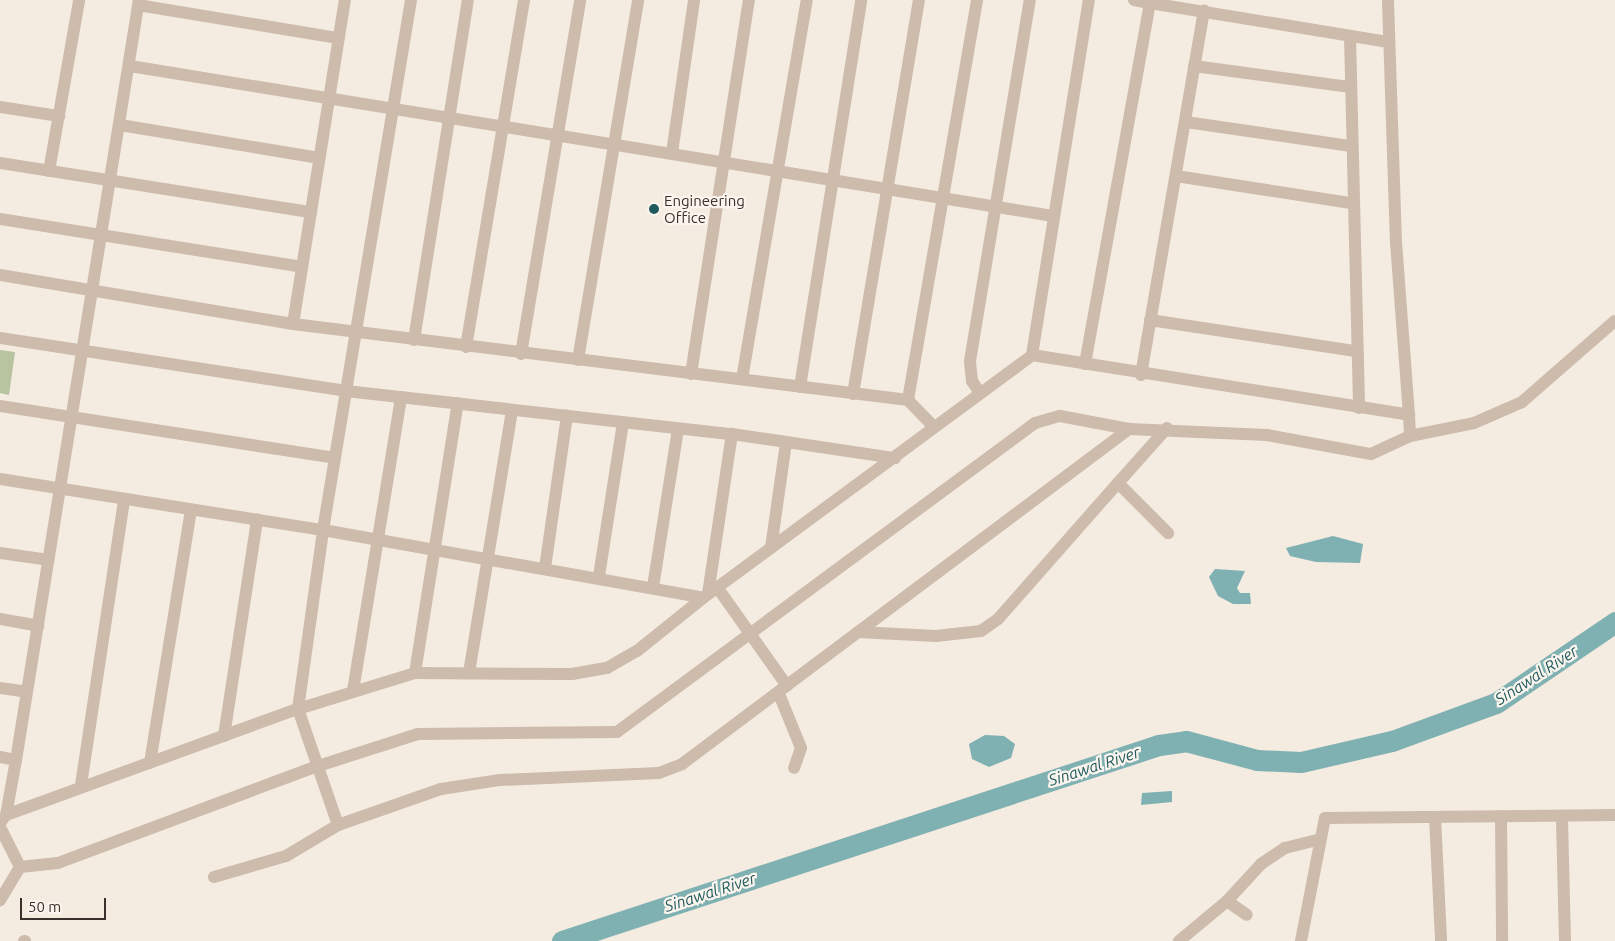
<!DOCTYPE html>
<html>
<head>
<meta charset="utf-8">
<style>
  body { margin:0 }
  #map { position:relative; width:1615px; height:941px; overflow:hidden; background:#f4ebe1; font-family:Ubuntu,sans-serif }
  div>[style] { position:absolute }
  .green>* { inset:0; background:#b8c4a0 }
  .water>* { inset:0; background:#7fb0b2 }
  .river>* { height:21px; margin:-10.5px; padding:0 10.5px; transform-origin:10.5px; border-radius:10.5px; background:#7fb0b2 }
  .minor>* { height:12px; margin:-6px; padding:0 6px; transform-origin:6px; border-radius:6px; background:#cdbbac }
  .tertiary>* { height:12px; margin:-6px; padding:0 6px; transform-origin:6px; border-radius:6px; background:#cdbbac }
  .dots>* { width:14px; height:14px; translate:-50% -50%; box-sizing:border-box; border:2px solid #fbf5ee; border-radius:50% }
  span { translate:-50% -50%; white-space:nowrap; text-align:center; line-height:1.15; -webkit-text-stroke:4.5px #fbf5ee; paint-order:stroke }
  .poi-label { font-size:15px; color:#3b302b }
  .left { translate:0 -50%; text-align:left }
  .water-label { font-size:16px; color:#1f5a5e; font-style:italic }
  .scale { position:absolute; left:20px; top:898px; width:86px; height:22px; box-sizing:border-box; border:2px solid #3b302b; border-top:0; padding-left:6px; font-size:15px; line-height:18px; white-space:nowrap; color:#3b302b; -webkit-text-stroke:4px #fbf5ee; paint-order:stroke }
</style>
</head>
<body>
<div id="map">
  <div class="green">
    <i style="clip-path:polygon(0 350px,15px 352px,9px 395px,0 393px)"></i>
  </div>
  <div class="water">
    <i style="clip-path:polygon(1333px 536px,1363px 544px,1360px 563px,1316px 562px,1290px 556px,1286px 548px)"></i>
    <i style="clip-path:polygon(1215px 569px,1245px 571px,1237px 588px,1240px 593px,1250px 593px,1251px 604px,1233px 604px,1218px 596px,1209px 577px)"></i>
    <i style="clip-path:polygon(985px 735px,1004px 736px,1015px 744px,1011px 758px,989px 767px,972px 759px,969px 744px)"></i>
    <i style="clip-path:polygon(1172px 791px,1172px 802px,1141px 805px,1142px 793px)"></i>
  </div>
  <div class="river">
    <i style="left:562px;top:941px;width:628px;rotate:-18.18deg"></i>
    <i style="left:1159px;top:745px;width:27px;rotate:-8deg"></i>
    <i style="left:1186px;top:741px;width:73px;rotate:15deg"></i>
    <i style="left:1257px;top:760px;width:44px;rotate:2.6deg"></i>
    <i style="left:1301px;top:762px;width:93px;rotate:-13deg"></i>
    <i style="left:1392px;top:741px;width:111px;rotate:-20.1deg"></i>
    <i style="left:1496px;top:703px;width:144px;rotate:-34.2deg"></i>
  </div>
  <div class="minor">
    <i style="left:1134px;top:0;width:16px;rotate:11deg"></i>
    <i style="left:138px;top:5px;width:203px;rotate:9.4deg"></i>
    <i style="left:1350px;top:36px;width:372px;rotate:88.6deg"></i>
    <i style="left:130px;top:66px;width:935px;rotate:9.23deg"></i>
    <i style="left:1194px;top:66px;width:156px;rotate:7.7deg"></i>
    <i style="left:0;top:107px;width:60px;rotate:8.7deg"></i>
    <i style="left:1186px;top:122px;width:167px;rotate:8.3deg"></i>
    <i style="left:120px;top:125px;width:202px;rotate:9.4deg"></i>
    <i style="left:672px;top:153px;width:155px;rotate:-81.8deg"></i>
    <i style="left:0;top:163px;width:315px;rotate:9deg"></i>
    <i style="left:49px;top:171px;width:174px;rotate:-80deg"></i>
    <i style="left:1176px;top:176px;width:177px;rotate:8.8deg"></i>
    <i style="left:0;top:219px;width:306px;rotate:9deg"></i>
    <i style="left:0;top:275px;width:297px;rotate:9.5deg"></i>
    <i style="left:293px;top:324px;width:620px;rotate:7.04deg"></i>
    <i style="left:1150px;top:320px;width:208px;rotate:8.6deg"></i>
    <i style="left:293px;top:324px;width:328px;rotate:-80.9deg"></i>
    <i style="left:0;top:338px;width:350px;rotate:8.7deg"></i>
    <i style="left:346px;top:391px;width:388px;rotate:6.4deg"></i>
    <i style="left:732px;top:434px;width:165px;rotate:8.4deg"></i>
    <i style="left:414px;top:340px;width:344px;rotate:-81deg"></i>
    <i style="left:466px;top:347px;width:352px;rotate:-80.5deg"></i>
    <i style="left:521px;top:354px;width:359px;rotate:-80.5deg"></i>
    <i style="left:1032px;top:355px;width:360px;rotate:-80.9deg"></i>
    <i style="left:578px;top:360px;width:365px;rotate:-80.5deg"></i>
    <i style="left:1085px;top:364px;width:367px;rotate:-79.8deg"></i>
    <i style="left:1150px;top:3px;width:242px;rotate:9.3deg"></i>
    <i style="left:691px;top:374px;width:378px;rotate:-81.2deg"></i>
    <i style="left:1141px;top:375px;width:370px;rotate:-80.2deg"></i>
    <i style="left:742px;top:379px;width:385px;rotate:-80.3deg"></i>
    <i style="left:800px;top:387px;width:392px;rotate:-81deg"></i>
    <i style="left:980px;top:393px;width:14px;rotate:-124deg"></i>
    <i style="left:972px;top:381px;width:20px;rotate:-96deg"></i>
    <i style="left:970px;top:361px;width:366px;rotate:-80.6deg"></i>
    <i style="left:853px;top:394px;width:399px;rotate:-80.5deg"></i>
    <i style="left:0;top:406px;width:339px;rotate:8.8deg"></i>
    <i style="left:1409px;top:415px;width:21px;rotate:87deg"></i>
    <i style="left:933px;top:426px;width:36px;rotate:-134deg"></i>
    <i style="left:908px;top:400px;width:406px;rotate:-80.2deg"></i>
    <i style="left:1167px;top:428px;width:74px;rotate:131.7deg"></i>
    <i style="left:1118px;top:483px;width:71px;rotate:45deg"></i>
    <i style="left:771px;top:548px;width:107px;rotate:-81.9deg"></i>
    <i style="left:0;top:553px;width:49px;rotate:8.1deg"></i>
    <i style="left:545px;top:568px;width:154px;rotate:-81.8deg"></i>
    <i style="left:599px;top:576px;width:155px;rotate:-81.1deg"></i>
    <i style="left:653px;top:587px;width:160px;rotate:-81deg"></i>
    <i style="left:717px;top:587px;width:121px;rotate:54.7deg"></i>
    <i style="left:708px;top:594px;width:162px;rotate:-81.5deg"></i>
    <i style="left:0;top:619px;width:39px;rotate:10deg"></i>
    <i style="left:858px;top:632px;width:78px;rotate:2.9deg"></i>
    <i style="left:936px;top:636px;width:45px;rotate:-6.3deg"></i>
    <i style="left:981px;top:631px;width:21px;rotate:-35deg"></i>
    <i style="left:998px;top:619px;width:181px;rotate:-48.6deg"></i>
    <i style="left:415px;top:673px;width:273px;rotate:-81deg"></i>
    <i style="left:469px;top:673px;width:266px;rotate:-80.7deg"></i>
    <i style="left:0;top:688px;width:27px;rotate:8deg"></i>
    <i style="left:353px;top:691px;width:298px;rotate:-80.7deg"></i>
    <i style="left:779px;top:694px;width:58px;rotate:67.8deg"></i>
    <i style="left:801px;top:748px;width:21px;rotate:109deg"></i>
    <i style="left:224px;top:736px;width:219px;rotate:-81.3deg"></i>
    <i style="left:0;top:757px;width:16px;rotate:11deg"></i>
    <i style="left:150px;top:763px;width:256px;rotate:-80.8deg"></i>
    <i style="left:81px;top:785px;width:288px;rotate:-81.4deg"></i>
    <i style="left:6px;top:815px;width:311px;rotate:-20deg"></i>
    <i style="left:298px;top:709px;width:122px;rotate:-17.1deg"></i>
    <i style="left:415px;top:673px;width:157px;rotate:0.4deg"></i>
    <i style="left:572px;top:674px;width:36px;rotate:-10deg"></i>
    <i style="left:607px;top:668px;width:34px;rotate:-30deg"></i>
    <i style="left:637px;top:651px;width:85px;rotate:-38.8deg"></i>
    <i style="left:1501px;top:816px;width:125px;rotate:89.5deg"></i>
    <i style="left:1435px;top:817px;width:124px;rotate:87.2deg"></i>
    <i style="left:1562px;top:819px;width:122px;rotate:88.6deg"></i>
    <i style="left:0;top:823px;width:10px;rotate:-53deg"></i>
    <i style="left:6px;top:815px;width:56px;rotate:-79.7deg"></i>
    <i style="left:16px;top:760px;width:770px;rotate:-80.81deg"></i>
    <i style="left:338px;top:825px;width:123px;rotate:-109deg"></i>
    <i style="left:298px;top:709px;width:181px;rotate:-82deg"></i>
    <i style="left:323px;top:530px;width:537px;rotate:-80.57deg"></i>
    <i style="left:0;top:827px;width:45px;rotate:63.4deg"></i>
    <i style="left:20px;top:867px;width:39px;rotate:121deg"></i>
    <i style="left:20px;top:867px;width:38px;rotate:-6deg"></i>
    <i style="left:58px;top:863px;width:274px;rotate:-20.5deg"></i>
    <i style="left:315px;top:767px;width:108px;rotate:-17.8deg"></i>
    <i style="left:418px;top:734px;width:199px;rotate:-0.6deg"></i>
    <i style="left:617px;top:732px;width:520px;rotate:-36.47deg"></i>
    <i style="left:1035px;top:423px;width:26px;rotate:-16deg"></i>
    <i style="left:1060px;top:416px;width:70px;rotate:10.7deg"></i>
    <i style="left:214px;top:877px;width:75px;rotate:-16.3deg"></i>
    <i style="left:286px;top:856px;width:61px;rotate:-30.8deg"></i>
    <i style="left:338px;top:825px;width:109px;rotate:-19.3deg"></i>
    <i style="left:441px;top:789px;width:60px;rotate:-8.7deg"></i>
    <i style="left:500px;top:780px;width:159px;rotate:-2.5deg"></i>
    <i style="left:659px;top:773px;width:25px;rotate:-21deg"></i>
    <i style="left:682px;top:764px;width:559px;rotate:-36.85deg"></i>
    <i style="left:1129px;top:429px;width:138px;rotate:2.5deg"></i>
    <i style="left:1267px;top:435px;width:106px;rotate:10.4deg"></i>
    <i style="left:1371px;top:454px;width:43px;rotate:-24.8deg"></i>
    <i style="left:1410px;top:436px;width:65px;rotate:-11.5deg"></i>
    <i style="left:1474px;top:423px;width:52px;rotate:-23.6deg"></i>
    <i style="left:1522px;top:402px;width:123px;rotate:-41.1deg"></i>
    <i style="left:1227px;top:901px;width:24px;rotate:35deg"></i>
    <i style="left:24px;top:941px;width:1px"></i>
    <i style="left:1179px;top:941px;width:62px;rotate:-39.8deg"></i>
    <i style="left:1227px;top:901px;width:50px;rotate:-47.4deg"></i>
    <i style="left:1261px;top:864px;width:29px;rotate:-34deg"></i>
    <i style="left:1285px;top:848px;width:34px;rotate:-14deg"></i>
    <i style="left:1301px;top:941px;width:125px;rotate:-79deg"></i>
    <i style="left:1325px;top:818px;width:290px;rotate:-0.6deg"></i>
  </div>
  <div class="tertiary">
    <i style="left:0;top:479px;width:327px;rotate:9deg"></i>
    <i style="left:323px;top:530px;width:386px;rotate:10.1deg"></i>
    <i style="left:703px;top:598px;width:409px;rotate:-36.4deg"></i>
    <i style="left:1032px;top:355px;width:382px;rotate:9deg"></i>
    <i style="left:1409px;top:415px;width:172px;rotate:-94.3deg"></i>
    <i style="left:1396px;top:243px;width:243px;rotate:-91.9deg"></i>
  </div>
  <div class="dots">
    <i style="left:654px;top:209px;background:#1f5a5e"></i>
  </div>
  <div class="poi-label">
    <span class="left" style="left:664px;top:209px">Engineering<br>Office</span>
  </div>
  <div class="water-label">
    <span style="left:1536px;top:675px;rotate:-33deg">Sinawal River</span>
    <span style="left:1094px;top:766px;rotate:-18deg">Sinawal River</span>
    <span style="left:710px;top:892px;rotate:-18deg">Sinawal River</span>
  </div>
  <div class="scale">50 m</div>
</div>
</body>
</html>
